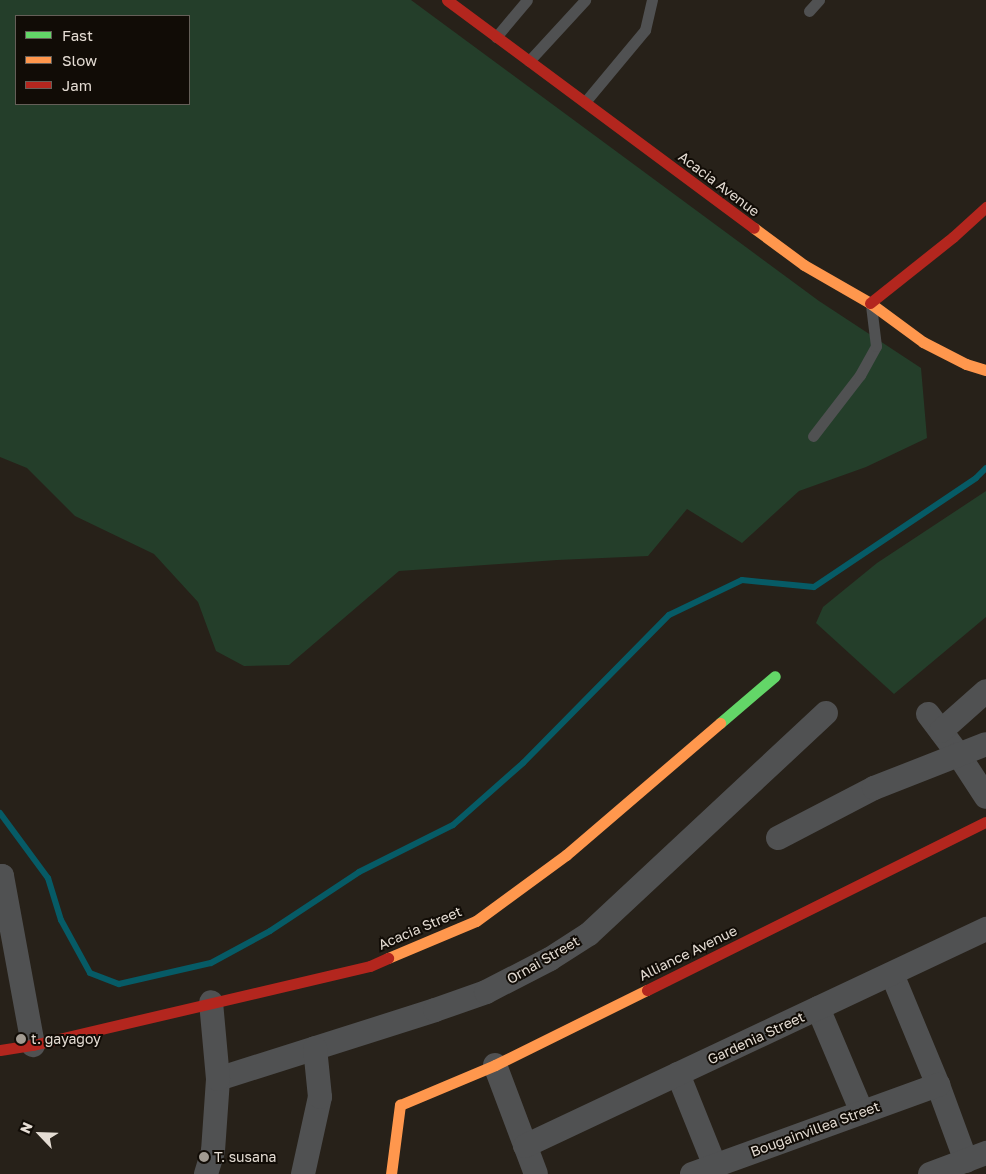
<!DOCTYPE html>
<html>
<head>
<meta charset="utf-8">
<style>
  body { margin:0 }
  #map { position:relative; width:986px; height:1174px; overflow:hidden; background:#272119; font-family:"Golos Text",sans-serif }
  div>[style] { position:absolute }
  .green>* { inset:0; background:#243e2a }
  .stream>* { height:6px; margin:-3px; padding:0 3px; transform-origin:3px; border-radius:3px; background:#065b66 }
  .lane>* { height:11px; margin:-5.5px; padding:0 5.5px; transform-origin:5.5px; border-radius:5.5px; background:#505152 }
  .street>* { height:24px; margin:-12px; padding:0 12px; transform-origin:12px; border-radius:12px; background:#505152 }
  .fast>* { height:11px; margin:-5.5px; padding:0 5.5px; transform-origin:5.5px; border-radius:5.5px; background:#63d668 }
  .slow>* { height:11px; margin:-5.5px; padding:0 5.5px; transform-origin:5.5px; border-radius:5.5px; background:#ff974d }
  .jam>* { height:11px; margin:-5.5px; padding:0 5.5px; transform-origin:5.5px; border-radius:5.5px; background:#b3261e }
  .dots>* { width:14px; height:14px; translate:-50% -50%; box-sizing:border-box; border:2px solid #110c06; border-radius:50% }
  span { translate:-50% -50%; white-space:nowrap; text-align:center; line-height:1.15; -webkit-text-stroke:4px #110c06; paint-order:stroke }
  .street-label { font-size:14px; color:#e4dcd3 }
  .poi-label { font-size:14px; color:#e4dcd3 }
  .left { translate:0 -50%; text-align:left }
  .legend { position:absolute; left:15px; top:15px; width:175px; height:90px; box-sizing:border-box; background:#110c06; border:1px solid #655f58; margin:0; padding:6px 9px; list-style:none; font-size:15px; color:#e4dcd3 }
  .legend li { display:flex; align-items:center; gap:10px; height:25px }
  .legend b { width:25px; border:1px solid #655f58 }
  .north { position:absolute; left:15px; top:1109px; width:50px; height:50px; -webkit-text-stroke:4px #110c06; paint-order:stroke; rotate:294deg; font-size:14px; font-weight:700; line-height:20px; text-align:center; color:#e4dcd3 }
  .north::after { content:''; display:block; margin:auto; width:18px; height:22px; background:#e4dcd3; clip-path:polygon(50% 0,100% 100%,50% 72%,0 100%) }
</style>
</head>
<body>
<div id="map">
  <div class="green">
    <i style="clip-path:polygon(evenodd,0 0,411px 0,819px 301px,921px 368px,927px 438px,866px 467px,799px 491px,742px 543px,687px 509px,648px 556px,557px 560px,399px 571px,289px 665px,244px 666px,216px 651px,198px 602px,154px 554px,75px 516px,27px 468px,0 457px,0 0,16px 16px,189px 16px,189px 104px,16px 104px,16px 16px)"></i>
    <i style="clip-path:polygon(986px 491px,986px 617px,894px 694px,816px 623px,823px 607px,877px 563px)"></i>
  </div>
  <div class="stream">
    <i style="left:0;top:813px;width:81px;rotate:53.6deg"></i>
    <i style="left:48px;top:878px;width:44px;rotate:72.8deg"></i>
    <i style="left:61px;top:920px;width:60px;rotate:61.3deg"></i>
    <i style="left:90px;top:973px;width:31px;rotate:21deg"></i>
    <i style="left:119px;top:984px;width:94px;rotate:-12.9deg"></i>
    <i style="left:211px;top:963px;width:67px;rotate:-28.5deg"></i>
    <i style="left:270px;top:931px;width:107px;rotate:-33.5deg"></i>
    <i style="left:359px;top:872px;width:105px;rotate:-26.6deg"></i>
    <i style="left:453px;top:825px;width:94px;rotate:-41.5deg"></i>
    <i style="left:523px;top:763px;width:208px;rotate:-45.4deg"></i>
    <i style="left:669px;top:615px;width:81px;rotate:-25.6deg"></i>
    <i style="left:742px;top:580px;width:72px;rotate:5.6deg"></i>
    <i style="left:814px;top:587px;width:195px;rotate:-33.9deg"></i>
    <i style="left:976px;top:478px;width:14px;rotate:-45deg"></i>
  </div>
  <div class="lane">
    <i style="left:809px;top:11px;width:15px;rotate:-48deg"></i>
    <i style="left:496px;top:37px;width:48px;rotate:-50deg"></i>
    <i style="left:529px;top:61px;width:83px;rotate:-47.4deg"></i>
    <i style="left:585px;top:102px;width:94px;rotate:-50.2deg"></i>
    <i style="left:645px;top:30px;width:31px;rotate:-77deg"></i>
    <i style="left:813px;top:436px;width:77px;rotate:-52.4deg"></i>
    <i style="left:860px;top:375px;width:33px;rotate:-61deg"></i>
    <i style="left:876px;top:346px;width:38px;rotate:-97deg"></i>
  </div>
  <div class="street">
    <i style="left:928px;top:714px;width:50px;rotate:53.1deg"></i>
    <i style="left:958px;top:754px;width:51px;rotate:56.9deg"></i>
    <i style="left:941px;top:731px;width:60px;rotate:-41.6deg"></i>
    <i style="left:778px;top:838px;width:108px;rotate:-27.5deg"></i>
    <i style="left:874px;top:788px;width:120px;rotate:-21.4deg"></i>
    <i style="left:0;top:876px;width:2px"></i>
    <i style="left:2px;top:876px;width:172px;rotate:79.6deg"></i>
    <i style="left:892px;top:974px;width:120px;rotate:67.5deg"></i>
    <i style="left:938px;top:1085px;width:81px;rotate:69.8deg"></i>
    <i style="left:818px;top:1008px;width:113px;rotate:67.1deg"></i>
    <i style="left:495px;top:1065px;width:116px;rotate:69.4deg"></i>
    <i style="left:678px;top:1074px;width:99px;rotate:68.1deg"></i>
    <i style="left:218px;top:1079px;width:228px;rotate:-17.6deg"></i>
    <i style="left:435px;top:1010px;width:54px;rotate:-19.4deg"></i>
    <i style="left:486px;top:992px;width:72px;rotate:-27.3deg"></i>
    <i style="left:550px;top:959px;width:46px;rotate:-32.7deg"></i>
    <i style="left:589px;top:934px;width:324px;rotate:-43deg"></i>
    <i style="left:525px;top:1146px;width:510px;rotate:-25.21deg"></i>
    <i style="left:206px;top:1174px;width:24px;rotate:-73deg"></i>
    <i style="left:213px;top:1151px;width:72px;rotate:-86deg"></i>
    <i style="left:218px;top:1079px;width:77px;rotate:-95.2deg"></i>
    <i style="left:303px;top:1174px;width:79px;rotate:-77.6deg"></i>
    <i style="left:320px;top:1097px;width:49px;rotate:-95.8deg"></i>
    <i style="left:692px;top:1174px;width:262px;rotate:-19.9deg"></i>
    <i style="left:930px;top:1174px;width:60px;rotate:-20.6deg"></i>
  </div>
  <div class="fast">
    <i style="left:720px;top:723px;width:72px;rotate:-40.5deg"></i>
  </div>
  <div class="slow">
    <i style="left:754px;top:228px;width:62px;rotate:36.5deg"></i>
    <i style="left:804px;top:265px;width:76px;rotate:29.9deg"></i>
    <i style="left:870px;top:303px;width:66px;rotate:36.3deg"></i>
    <i style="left:923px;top:342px;width:48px;rotate:27.1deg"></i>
    <i style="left:966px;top:364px;width:21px;rotate:17deg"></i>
    <i style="left:388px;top:958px;width:95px;rotate:-22.8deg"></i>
    <i style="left:476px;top:921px;width:112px;rotate:-36.3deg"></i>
    <i style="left:566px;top:855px;width:203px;rotate:-40.6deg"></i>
    <i style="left:391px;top:1174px;width:70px;rotate:-82.6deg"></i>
    <i style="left:400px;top:1105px;width:103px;rotate:-22.8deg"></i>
    <i style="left:495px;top:1065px;width:169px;rotate:-26.3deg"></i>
  </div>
  <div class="jam">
    <i style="left:447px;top:0;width:382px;rotate:36.6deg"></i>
    <i style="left:870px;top:303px;width:106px;rotate:-38.5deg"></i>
    <i style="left:953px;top:237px;width:45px;rotate:-42.3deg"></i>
    <i style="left:647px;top:990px;width:378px;rotate:-26.4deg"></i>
    <i style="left:0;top:1050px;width:33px;rotate:-9deg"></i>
    <i style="left:33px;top:1045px;width:346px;rotate:-13.2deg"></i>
    <i style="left:370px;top:966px;width:20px;rotate:-24deg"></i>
  </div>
  <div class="dots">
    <i style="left:21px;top:1039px;background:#a29b92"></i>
    <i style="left:204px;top:1157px;background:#a29b92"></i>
  </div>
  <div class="street-label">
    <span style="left:719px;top:184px;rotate:37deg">Acacia Avenue</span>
    <span style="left:420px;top:928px;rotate:-23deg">Acacia Street</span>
    <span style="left:688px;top:953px;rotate:-26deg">Alliance Avenue</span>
    <span style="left:543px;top:960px;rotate:-30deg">Ornai Street</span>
    <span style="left:756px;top:1038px;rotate:-25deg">Gardenia Street</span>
    <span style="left:815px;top:1129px;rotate:-20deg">Bougainvillea Street</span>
  </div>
  <div class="poi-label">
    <span class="left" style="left:31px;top:1039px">t. gayagoy</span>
    <span class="left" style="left:214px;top:1157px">T. susana</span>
  </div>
  <ul class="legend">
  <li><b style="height:6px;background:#63d668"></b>Fast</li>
  <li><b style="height:6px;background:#ff974d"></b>Slow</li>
  <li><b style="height:6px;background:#b3261e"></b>Jam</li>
  </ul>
  <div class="north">N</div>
</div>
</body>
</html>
